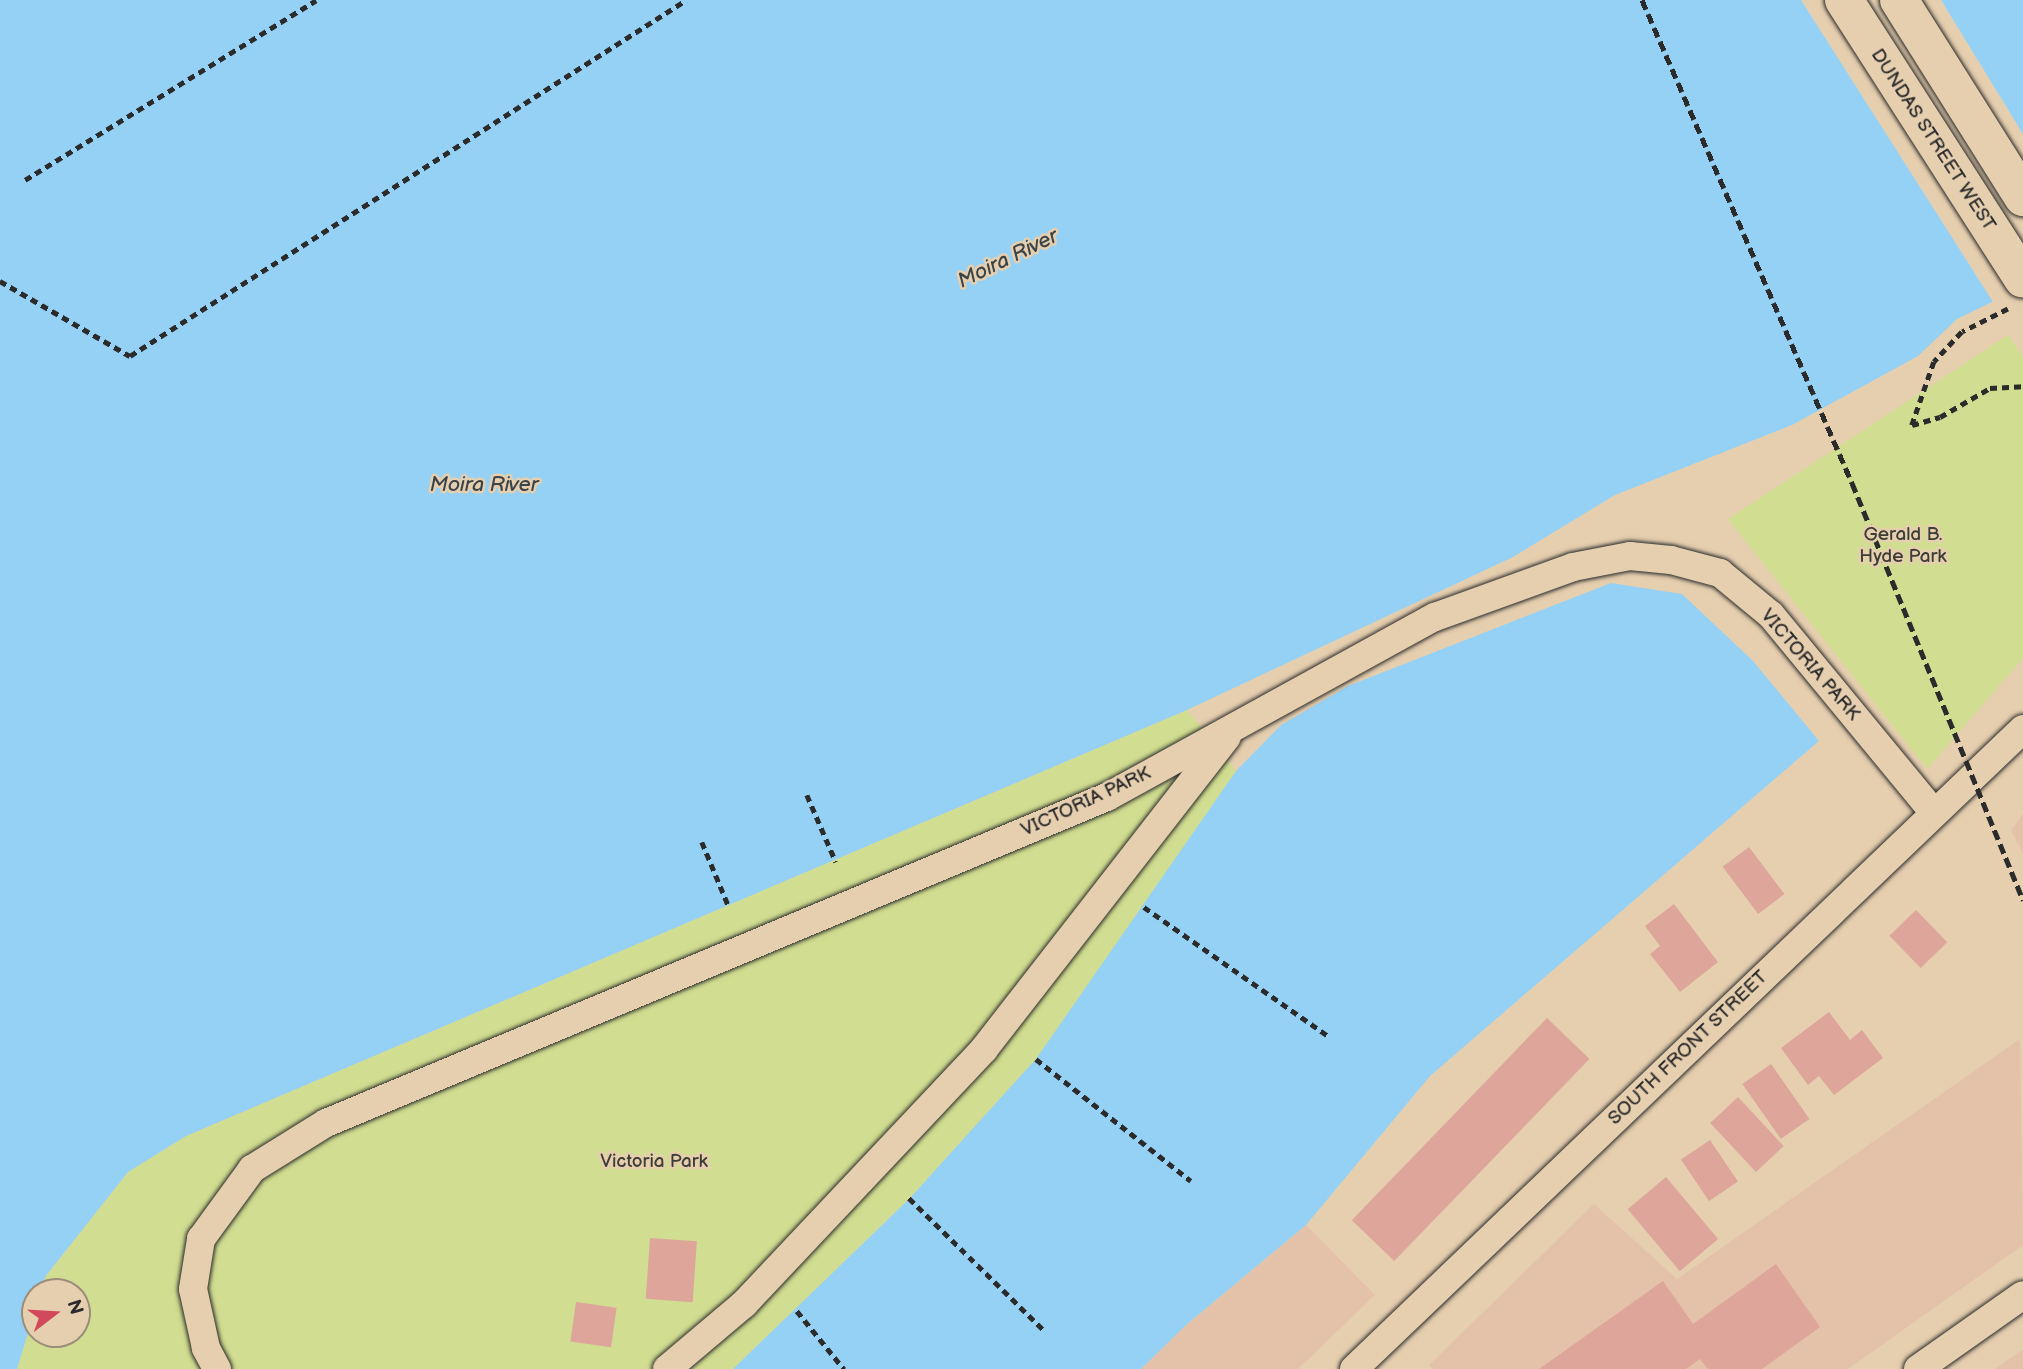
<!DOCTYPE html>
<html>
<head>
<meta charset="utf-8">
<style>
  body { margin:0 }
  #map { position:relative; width:2023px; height:1369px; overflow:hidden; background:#e6cfaf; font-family:"Balsamiq Sans",sans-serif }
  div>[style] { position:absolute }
  .built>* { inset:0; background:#e4c2a9 }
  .green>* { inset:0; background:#d1dd90 }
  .water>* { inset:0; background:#95d1f5 }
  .pier>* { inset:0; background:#e6cfaf }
  .building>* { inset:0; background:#dea59b; transform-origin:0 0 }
  .path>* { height:4.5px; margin-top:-2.25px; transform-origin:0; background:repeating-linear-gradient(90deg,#2b2b2b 0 7px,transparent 0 12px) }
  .roads { filter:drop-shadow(0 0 2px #2b2b2b) drop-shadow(0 0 2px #2b2b2b) }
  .minor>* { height:28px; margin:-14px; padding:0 14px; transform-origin:14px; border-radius:14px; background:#e6cfaf }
  .primary>* { height:38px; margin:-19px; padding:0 19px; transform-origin:19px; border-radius:19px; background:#e6cfaf }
  .rail>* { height:5px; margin-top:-2.5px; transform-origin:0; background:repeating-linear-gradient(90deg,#2b2b2b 0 10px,transparent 0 15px) }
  span { translate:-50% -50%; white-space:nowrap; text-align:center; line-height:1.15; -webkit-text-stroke:5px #e6cfaf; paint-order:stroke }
  .street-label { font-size:19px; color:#2b2b2b }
  .park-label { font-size:19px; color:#3c3d35 }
  .water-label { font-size:21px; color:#3b4449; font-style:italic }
  .north { position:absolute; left:21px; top:1278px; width:70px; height:70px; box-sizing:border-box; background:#e6cfaf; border:2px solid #9b8d7a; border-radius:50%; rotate:73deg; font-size:19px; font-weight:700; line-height:28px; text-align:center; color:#2b2b2b }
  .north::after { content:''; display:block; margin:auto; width:24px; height:32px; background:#d1495b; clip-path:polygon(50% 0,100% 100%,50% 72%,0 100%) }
</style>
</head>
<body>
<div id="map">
  <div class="built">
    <i style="clip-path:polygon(2023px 814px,2023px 855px,2011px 830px)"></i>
    <i style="clip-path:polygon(2020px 1039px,2023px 1245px,1848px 1369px,1433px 1369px,1429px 1365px,1594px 1204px,1677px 1279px)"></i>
    <i style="clip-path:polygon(1306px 1225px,1375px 1295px,1298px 1369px,1141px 1369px,1186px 1325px)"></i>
    <i style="clip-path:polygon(2023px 1349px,2023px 1369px,1995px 1369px)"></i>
  </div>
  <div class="green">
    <i style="clip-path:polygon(2008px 335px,2023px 357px,2023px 658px,1927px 769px,1728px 519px)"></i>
    <i style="clip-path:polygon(1187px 710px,1236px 771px,1144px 907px,1036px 1059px,909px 1199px,733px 1369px,17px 1369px,35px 1310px,35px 1334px,77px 1334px,77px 1292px,41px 1292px,45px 1277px,128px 1172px,186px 1136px)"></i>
  </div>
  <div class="water">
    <i style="clip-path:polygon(0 0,2023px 0,2023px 287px,1957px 319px,1918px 356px,1792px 425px,1615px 495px,1513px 557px,1187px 710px,186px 1136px,128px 1172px,45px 1277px,41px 1292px,35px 1292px,35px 1310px,17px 1369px,0 1369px)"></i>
    <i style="clip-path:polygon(1611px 583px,1682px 594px,1753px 661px,1819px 741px,1430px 1076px,1306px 1225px,1186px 1325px,1141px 1369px,733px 1369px,909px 1199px,1036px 1059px,1236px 771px,1281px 725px,1348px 686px)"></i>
  </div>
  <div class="pier">
    <i style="clip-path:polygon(1801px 0,1941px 0,2023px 134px,2023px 291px,1995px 305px)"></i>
  </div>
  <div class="building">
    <i style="left:1749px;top:847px;width:59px;height:33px;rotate:53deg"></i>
    <i style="clip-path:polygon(1674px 904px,1718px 962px,1680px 992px,1650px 954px,1660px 946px,1645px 926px)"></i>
    <i style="left:1916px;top:910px;width:45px;height:37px;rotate:46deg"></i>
    <i style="clip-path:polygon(1829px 1012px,1850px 1040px,1862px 1030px,1883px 1058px,1834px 1095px,1819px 1076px,1808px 1085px,1781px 1048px)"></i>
    <i style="left:1547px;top:1018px;width:59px;height:281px;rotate:44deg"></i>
    <i style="left:1771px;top:1064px;width:67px;height:35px;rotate:55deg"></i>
    <i style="left:1738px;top:1097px;width:67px;height:38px;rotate:47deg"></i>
    <i style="left:1710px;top:1140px;width:50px;height:35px;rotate:56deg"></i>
    <i style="left:1666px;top:1177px;width:81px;height:50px;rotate:50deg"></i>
    <i style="left:650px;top:1238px;width:47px;height:61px;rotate:4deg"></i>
    <i style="clip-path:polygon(1776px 1264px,1820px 1327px,1762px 1369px,1708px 1369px,1700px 1359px,1686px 1369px,1539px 1369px,1663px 1281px,1693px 1324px)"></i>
    <i style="left:576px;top:1302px;width:41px;height:40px;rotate:8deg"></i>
  </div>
  <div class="path">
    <i style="left:25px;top:180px;width:342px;rotate:-31.7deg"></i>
    <i style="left:0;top:281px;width:150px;rotate:30deg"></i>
    <i style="left:130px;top:356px;width:660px;rotate:-32.63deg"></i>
    <i style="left:2008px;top:309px;width:51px;rotate:153.4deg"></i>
    <i style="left:1962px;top:332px;width:41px;rotate:133deg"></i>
    <i style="left:1934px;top:362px;width:67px;rotate:109.2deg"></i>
    <i style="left:1912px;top:425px;width:29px;rotate:-16deg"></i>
    <i style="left:1940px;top:417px;width:58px;rotate:-30.1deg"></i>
    <i style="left:1990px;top:388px;width:33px;rotate:-3deg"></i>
    <i style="left:807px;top:795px;width:73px;rotate:66.6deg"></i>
    <i style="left:702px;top:842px;width:70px;rotate:67.4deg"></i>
    <i style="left:1144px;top:907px;width:225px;rotate:35deg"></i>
    <i style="left:1036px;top:1059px;width:197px;rotate:38.2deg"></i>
    <i style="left:909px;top:1198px;width:189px;rotate:44.4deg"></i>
    <i style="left:797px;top:1311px;width:75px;rotate:51deg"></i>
  </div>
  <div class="roads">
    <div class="minor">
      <i style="left:217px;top:1369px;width:24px;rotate:-118deg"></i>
      <i style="left:206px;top:1348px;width:60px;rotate:-102.4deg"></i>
      <i style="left:193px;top:1289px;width:51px;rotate:-80.9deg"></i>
      <i style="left:201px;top:1239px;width:87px;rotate:-53.9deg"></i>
      <i style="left:252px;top:1169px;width:87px;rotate:-31.9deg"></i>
      <i style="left:326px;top:1123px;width:846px;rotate:-22.66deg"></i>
      <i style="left:1107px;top:797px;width:374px;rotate:-28.8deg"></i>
      <i style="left:1435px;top:617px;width:147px;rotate:-19.9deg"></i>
      <i style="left:1573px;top:567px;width:58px;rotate:-10.9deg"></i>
      <i style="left:1630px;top:556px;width:41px;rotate:5.6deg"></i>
      <i style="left:1671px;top:560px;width:51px;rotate:14.9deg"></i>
      <i style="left:1720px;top:573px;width:66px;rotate:39.5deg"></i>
      <i style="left:1771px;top:615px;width:256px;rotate:50.5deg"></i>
      <i style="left:667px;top:1369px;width:101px;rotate:-40.2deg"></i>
      <i style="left:744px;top:1304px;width:350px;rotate:-46.7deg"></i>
      <i style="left:984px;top:1049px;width:395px;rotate:-52.1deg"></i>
      <i style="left:1354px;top:1369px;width:926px;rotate:-43.73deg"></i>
      <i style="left:1918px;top:1369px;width:128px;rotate:-35.2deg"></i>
    </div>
    <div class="primary">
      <i style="left:1844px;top:0;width:331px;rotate:57.3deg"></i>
      <i style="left:1899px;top:0;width:233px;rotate:57.8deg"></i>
    </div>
  </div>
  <div class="rail">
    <i style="left:1642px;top:0;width:527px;rotate:66.5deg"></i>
    <i style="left:1852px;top:483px;width:451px;rotate:67.7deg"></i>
  </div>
  <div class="street-label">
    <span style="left:1933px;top:140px;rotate:57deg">DUNDAS STREET WEST</span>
    <span style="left:1810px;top:665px;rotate:49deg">VICTORIA PARK</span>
    <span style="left:1086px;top:802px;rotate:-25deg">VICTORIA PARK</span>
    <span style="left:1688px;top:1048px;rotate:-44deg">SOUTH FRONT STREET</span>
  </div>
  <div class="park-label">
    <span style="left:1903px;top:546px">Gerald B.<br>Hyde Park</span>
    <span style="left:654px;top:1162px">Victoria Park</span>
  </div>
  <div class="water-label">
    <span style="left:1008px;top:259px;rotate:-26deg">Moira River</span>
    <span style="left:484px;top:485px">Moira River</span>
  </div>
  <div class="north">N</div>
</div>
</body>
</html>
